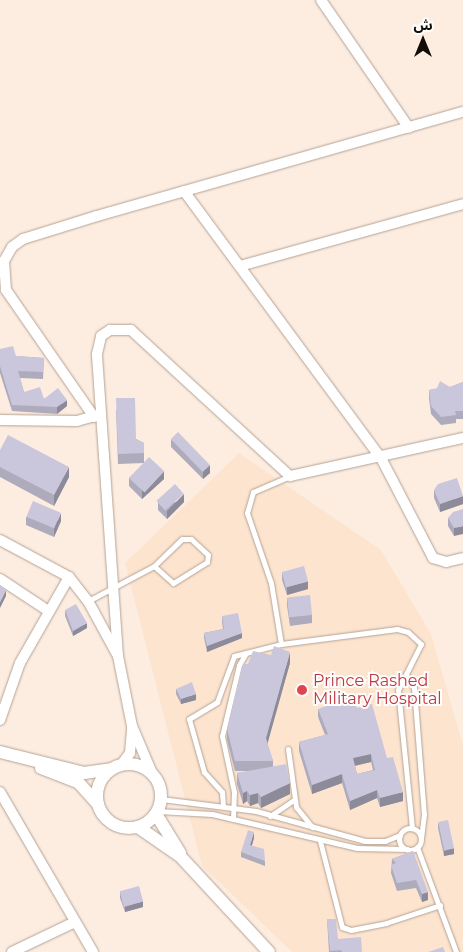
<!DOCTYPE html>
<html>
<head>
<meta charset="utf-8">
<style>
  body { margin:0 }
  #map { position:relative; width:463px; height:952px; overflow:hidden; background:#fdede1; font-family:Montserrat,"Noto Sans Arabic",sans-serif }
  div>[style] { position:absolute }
  .built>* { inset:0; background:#fde4cf }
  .roads { filter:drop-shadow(0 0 1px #b4a294) drop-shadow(0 0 1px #b4a294) }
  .service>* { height:5px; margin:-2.5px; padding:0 2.5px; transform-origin:2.5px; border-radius:2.5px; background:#fff }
  .service>.ring { margin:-2.5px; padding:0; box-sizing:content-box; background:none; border:5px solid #fff; border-radius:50% }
  .minor>* { height:10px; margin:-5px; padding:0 5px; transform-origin:5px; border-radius:5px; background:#fff }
  .tertiary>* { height:12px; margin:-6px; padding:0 6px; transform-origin:6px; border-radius:6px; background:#fff }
  .tertiary>.ring { margin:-6px; padding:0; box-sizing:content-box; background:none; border:12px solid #fff; border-radius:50% }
  .wall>* { inset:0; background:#aeabbd }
  .shaded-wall>* { inset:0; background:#8d8b9a }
  .building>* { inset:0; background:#cac7dc; transform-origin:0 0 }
  .dots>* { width:14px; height:14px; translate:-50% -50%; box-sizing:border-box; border:2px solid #fdfdfd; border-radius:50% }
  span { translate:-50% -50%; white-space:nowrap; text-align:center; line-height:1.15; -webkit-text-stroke:4px #fdfdfd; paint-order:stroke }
  .health-label { font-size:16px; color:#be3a42 }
  .left { translate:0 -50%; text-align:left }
  .north { position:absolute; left:398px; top:15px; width:50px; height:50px; -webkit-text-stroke:4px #fdfdfd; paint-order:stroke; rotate:0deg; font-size:14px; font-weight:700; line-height:20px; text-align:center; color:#130d08 }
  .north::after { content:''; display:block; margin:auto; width:18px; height:22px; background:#130d08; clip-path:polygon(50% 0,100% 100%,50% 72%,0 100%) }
</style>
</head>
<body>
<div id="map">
  <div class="built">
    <i style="clip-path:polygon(239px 453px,381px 550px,431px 634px,463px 745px,463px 952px,292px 952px,202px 866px,125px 563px)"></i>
  </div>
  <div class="roads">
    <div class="service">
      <i style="left:88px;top:601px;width:75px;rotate:-27.9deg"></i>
      <i style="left:154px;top:566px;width:39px;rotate:-44deg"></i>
      <i style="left:182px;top:539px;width:9px"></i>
      <i style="left:191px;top:539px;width:23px;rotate:43deg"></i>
      <i style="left:208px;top:555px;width:7px;rotate:98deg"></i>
      <i style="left:207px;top:562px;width:40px;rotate:148deg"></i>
      <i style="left:173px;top:583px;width:25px;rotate:-138deg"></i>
      <i style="left:281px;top:644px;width:62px;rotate:-99.3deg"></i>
      <i style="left:271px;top:583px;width:74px;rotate:-108.9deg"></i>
      <i style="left:247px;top:513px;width:22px;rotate:-74deg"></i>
      <i style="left:253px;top:492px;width:40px;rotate:-23.4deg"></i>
      <i style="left:407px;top:676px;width:14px;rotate:60deg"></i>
      <i style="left:414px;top:688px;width:126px;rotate:85.5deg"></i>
      <i style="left:424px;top:814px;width:23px;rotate:97deg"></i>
      <i style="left:288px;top:749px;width:59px;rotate:82.1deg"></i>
      <i style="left:296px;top:807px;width:26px;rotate:51deg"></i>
      <i style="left:161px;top:799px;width:96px;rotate:7.2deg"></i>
      <i style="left:256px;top:811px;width:113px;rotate:15.4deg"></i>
      <i style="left:365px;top:841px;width:20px"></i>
      <i style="left:385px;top:841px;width:16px;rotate:-22deg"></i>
      <i style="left:223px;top:806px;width:14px;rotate:-94deg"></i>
      <i style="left:222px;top:792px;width:27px;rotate:-132deg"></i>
      <i style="left:204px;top:772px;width:55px;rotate:-105.8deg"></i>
      <i style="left:189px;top:719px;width:33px;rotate:-31deg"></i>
      <i style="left:217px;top:702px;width:49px;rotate:-69.7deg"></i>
      <i style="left:234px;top:656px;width:49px;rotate:-14.3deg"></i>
      <i style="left:281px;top:644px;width:117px;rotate:-7.4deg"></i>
      <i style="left:397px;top:629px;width:11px;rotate:15deg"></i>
      <i style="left:408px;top:632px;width:18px;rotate:43deg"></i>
      <i style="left:421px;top:644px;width:51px;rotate:116.6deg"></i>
      <i style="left:398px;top:690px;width:139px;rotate:84.2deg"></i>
      <i style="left:158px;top:811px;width:54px;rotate:3.2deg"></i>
      <i style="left:212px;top:814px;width:149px;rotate:13.2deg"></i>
      <i style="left:357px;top:848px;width:50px;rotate:1.1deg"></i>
      <i style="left:270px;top:816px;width:29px;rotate:-34deg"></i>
      <i style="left:233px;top:819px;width:27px;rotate:-88deg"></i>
      <i style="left:234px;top:792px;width:57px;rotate:-102.1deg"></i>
      <i style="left:222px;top:736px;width:73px;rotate:-76.5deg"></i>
      <i style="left:239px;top:665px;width:14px;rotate:-60deg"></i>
      <i class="ring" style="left:399px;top:828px;width:17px;height:17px"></i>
      <i style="left:320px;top:841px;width:89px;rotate:75.7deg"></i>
      <i style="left:342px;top:927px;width:9px;rotate:18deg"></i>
      <i style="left:351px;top:930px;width:36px;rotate:-11deg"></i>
      <i style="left:386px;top:923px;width:57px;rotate:-18.4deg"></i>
      <i style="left:417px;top:847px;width:112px;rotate:69.6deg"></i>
    </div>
    <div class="minor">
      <i style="left:321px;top:0;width:155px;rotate:55.5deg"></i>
      <i style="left:184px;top:191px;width:332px;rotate:53.6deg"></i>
      <i style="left:381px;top:458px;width:113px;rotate:62.5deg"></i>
      <i style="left:433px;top:558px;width:14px;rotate:17deg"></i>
      <i style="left:446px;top:562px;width:17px;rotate:-13deg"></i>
      <i style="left:240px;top:266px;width:231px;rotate:-15.5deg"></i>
      <i style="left:94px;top:417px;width:155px;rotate:-124.7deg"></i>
      <i style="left:6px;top:290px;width:29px;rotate:-94deg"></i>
      <i style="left:4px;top:261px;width:16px;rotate:-60deg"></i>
      <i style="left:12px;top:247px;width:14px;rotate:-36deg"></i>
      <i style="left:23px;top:239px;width:77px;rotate:-17.3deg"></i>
      <i style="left:97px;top:216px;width:380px;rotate:-15.9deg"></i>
      <i style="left:0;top:420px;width:77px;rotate:0.7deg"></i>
      <i style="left:77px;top:421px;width:22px;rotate:-16deg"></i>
      <i style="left:0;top:540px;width:78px;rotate:28.2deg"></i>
      <i style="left:69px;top:577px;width:31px;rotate:52deg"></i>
      <i style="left:88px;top:601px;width:63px;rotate:61.4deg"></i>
      <i style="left:118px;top:656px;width:71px;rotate:78.7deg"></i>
      <i style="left:132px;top:726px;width:51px;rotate:66.9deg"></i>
      <i style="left:0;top:579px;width:56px;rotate:33.4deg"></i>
      <i style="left:118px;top:656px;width:303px;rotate:-94deg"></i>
      <i style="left:97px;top:354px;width:18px;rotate:-77deg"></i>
      <i style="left:101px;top:336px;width:11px;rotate:-34deg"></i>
      <i style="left:110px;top:330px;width:21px"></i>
      <i style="left:131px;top:330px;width:216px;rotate:42.6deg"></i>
      <i style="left:290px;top:476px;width:177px;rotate:-12.4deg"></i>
      <i style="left:0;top:720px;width:60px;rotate:-70.7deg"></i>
      <i style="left:20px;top:663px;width:99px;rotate:-60.3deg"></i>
      <i style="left:121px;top:765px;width:15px;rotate:-53deg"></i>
      <i style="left:130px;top:753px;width:24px;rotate:-85deg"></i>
      <i style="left:0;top:792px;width:185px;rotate:59.8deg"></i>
      <i style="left:12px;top:952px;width:70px;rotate:-25.5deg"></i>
    </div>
    <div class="tertiary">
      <i style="left:0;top:752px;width:87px;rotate:14deg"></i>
      <i style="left:84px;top:773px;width:27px;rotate:-8deg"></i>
      <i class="ring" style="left:97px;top:764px;width:52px;height:52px"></i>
      <i style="left:41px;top:768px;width:40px;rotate:21deg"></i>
      <i style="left:78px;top:782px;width:30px;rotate:48deg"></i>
      <i style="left:156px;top:814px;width:46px;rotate:58.4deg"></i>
      <i style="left:138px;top:827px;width:51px;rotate:34.6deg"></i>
      <i style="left:180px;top:856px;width:131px;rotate:47.2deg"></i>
    </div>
  </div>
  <div class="wall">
    <i style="clip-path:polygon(0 349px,16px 356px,44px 358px,43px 379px,20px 378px,24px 392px,67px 406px,57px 414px,12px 411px,0 373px)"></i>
    <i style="clip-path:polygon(463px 382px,463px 419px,456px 419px,456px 423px,441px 425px,431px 414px,429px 398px,429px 390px,450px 387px)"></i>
    <i style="clip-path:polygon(116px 409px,136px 439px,144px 443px,144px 462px,164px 479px,142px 499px,129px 486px,129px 478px,144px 463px,118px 464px)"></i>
    <i style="clip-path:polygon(171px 439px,210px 473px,203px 479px,171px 447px)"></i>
    <i style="clip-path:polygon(0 450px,69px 477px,54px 506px,0 477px)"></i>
    <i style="clip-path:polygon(434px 490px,463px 504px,440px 512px,434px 498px)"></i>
    <i style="clip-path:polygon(158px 502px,184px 502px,167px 519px,158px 510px)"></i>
    <i style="clip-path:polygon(463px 509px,454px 536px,448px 526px,448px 518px)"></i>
    <i style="clip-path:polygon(26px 517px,61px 521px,54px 537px,26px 525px)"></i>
    <i style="clip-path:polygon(282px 572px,308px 589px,287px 595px,282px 580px)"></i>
    <i style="clip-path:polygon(287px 598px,312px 615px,312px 623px,290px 626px,287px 606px)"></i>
    <i style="clip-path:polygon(65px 610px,87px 628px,73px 636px,65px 616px)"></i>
    <i style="clip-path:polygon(222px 616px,242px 638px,207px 652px,204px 638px,204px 633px,223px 629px,222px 622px)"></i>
    <i style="clip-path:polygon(290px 663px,267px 743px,273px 761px,273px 767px,290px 794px,261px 808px,258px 803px,250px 806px,247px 801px,243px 804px,237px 784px,237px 773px,250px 771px,235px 771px,227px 740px,227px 729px)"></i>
    <i style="clip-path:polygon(176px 689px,196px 700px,181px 704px,176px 694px)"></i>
    <i style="clip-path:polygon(evenodd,357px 708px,387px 758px,403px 801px,380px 807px,377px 798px,350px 810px,342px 783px,312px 794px,299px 751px,299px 742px,325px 735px,318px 717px,318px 709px,357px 708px,371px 762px,373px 770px,357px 774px,355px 766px,371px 762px)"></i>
    <i style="clip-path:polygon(438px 822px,454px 854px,444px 856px,438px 828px)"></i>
    <i style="clip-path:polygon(254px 838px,252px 846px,265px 861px,265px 866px,241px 857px,241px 852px)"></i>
    <i style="clip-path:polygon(413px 851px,428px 900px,422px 902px,416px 888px,397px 891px,391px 873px,392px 859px)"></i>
    <i style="clip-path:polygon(120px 892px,143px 907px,125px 912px,120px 898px)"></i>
    <i style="clip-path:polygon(327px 919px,338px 939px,362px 952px,329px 952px)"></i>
  </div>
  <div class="shaded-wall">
    <i style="clip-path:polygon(67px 400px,67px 406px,57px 414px,57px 407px)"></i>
    <i style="clip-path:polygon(210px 465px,210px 473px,203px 479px,203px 471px)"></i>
    <i style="clip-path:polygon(69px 467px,69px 477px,54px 506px,54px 495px)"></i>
    <i style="clip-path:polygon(164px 471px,164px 479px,142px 499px,142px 491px)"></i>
    <i style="clip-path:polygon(184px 494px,184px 502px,167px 519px,167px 511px)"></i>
    <i style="clip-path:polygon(463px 496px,463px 504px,440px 512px,440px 504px)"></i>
    <i style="clip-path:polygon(61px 513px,61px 521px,54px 537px,54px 529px)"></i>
    <i style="clip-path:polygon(463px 526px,463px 534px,454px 536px,454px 528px)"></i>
    <i style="clip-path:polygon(308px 581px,308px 589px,287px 595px,287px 587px)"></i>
    <i style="clip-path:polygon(6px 590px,6px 596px,0 608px,0 602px)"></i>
    <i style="clip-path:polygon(87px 623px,87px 628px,73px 636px,73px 631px)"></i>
    <i style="clip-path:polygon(242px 633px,242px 638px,207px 652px,207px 646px)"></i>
    <i style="clip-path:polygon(290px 652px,290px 663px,266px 749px,266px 738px)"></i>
    <i style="clip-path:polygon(196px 694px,196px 700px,181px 704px,181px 699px)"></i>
    <i style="clip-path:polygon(371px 754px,371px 762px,353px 766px,353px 758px)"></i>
    <i style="clip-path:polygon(342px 774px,342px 783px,312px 794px,312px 785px)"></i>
    <i style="clip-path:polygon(290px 783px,290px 794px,261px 808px,261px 797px)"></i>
    <i style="clip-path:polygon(377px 790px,377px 798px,350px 810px,350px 801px)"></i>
    <i style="clip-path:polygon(247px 791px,247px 801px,243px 804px,243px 793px)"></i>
    <i style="clip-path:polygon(403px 792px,403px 801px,380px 807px,380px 798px)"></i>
    <i style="clip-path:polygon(258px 793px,258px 803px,250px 806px,250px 795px)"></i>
    <i style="clip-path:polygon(254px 832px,254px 838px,250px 851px,250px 845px)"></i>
    <i style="clip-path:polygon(454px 848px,454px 854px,444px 856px,444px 851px)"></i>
    <i style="clip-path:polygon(428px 892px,428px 900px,422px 902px,422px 894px)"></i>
    <i style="clip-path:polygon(143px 901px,143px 907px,125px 912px,125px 907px)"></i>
  </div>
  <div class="building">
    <i style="clip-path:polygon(13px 346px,16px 356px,44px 358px,43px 372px,18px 371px,24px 392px,40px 387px,44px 399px,58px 388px,67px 400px,57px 407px,12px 405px,0 366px,0 349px)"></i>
    <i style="clip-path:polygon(440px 381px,450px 387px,463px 382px,463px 411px,455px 411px,456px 415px,441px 417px,431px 406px,429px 390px,437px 388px)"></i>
    <i style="clip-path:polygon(116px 398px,135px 398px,136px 439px,144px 443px,144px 453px,118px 454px)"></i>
    <i style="left:178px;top:432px;width:46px;height:10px;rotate:46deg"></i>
    <i style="clip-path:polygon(8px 435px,69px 467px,54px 495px,0 467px,0 450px)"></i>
    <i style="left:149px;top:457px;width:21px;height:29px;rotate:43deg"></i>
    <i style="clip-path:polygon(457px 478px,463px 496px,440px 504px,434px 490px,438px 484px)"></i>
    <i style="left:175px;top:484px;width:13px;height:25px;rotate:48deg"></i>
    <i style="left:33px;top:501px;width:30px;height:17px;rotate:23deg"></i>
    <i style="clip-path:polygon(463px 509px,463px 526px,454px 528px,448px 518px,453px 512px)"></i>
    <i style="left:304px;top:566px;width:16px;height:23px;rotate:75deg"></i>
    <i style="clip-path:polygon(0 585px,6px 590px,0 602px)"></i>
    <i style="left:310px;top:595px;width:20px;height:23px;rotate:84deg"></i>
    <i style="clip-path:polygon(76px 604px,87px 623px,73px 631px,65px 610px)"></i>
    <i style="clip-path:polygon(238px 613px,242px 633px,207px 646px,204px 633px,224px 629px,222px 616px)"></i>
    <i style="clip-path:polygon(274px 646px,290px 652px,266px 738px,273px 761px,235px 761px,227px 729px,243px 664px,248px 664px,253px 651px,271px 655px)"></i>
    <i style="clip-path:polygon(192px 682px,196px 694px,181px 699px,176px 689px)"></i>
    <i style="clip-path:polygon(evenodd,353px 696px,357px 708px,372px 704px,387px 758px,393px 757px,403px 792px,380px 798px,377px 790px,350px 801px,342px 774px,312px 785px,299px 742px,328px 734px,318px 709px,353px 696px,371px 754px,375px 770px,357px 774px,353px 758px,371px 754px)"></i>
    <i style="clip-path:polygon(286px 764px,290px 783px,261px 797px,258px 793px,250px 795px,247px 791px,243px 793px,237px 773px)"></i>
    <i style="left:448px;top:820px;width:29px;height:10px;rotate:78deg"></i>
    <i style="clip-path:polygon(248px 830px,254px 832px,250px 845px,264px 849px,265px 861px,241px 852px)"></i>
    <i style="clip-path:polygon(413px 851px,428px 892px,422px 894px,416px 880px,397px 883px,391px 865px,396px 863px,392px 859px)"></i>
    <i style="left:139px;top:886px;width:16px;height:20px;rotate:75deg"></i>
    <i style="clip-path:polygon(327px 919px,336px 919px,338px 939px,361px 937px,362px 952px,342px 952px,341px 950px,330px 951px)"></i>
    <i style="clip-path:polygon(443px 947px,445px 952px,428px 952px)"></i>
  </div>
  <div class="dots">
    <i style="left:302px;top:690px;background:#e0444e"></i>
  </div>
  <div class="health-label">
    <span class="left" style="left:313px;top:690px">Prince Rashed<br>Military Hospital</span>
  </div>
  <div class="north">ش</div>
</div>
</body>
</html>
